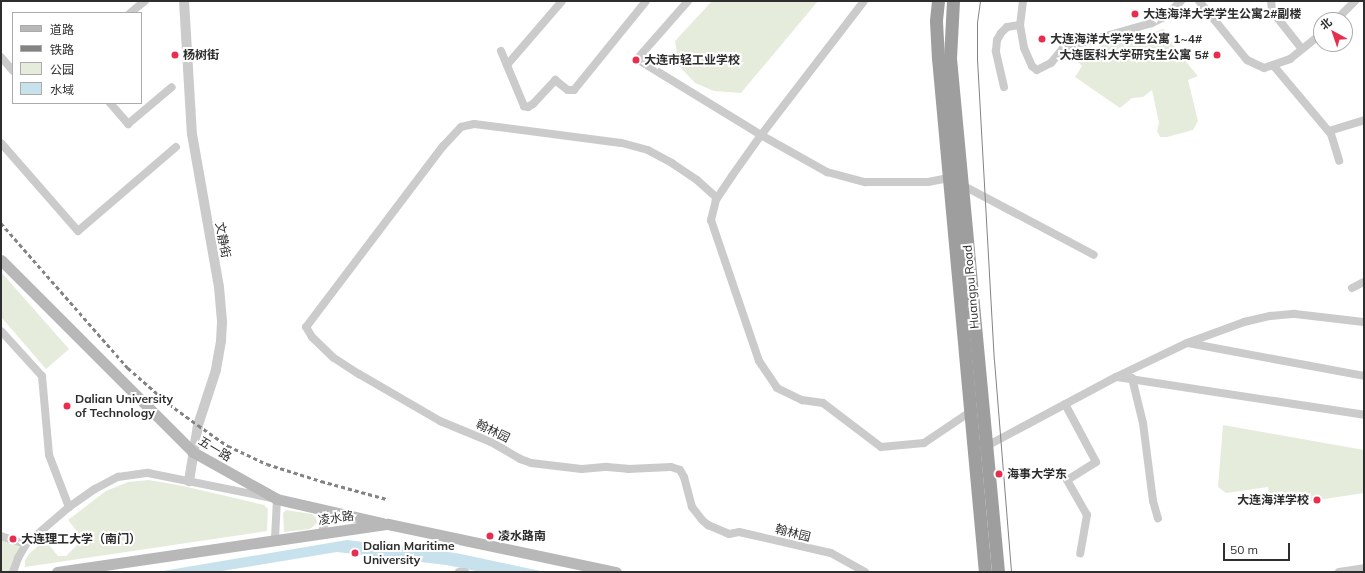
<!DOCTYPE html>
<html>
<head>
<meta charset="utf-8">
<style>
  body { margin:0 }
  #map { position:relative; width:1365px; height:573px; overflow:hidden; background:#fff; font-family:Mulish,"Noto Sans SC",sans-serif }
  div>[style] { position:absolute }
  .green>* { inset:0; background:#e6ecdc }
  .water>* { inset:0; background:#c7e2ec }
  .minor>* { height:8px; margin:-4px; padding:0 4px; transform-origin:4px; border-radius:4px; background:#cbcbcb }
  .tertiary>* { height:10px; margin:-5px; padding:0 5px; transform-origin:5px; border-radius:5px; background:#cbcbcb }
  .secondary>* { height:11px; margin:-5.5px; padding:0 5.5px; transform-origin:5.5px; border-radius:5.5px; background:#b8b8b8 }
  .trunk>* { height:13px; margin:-6.5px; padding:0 6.5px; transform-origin:6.5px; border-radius:6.5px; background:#9e9e9e }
  .tram>* { height:1px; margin:-0.5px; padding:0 0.5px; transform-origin:0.5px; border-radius:0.5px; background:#838383 }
  .rail>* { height:2.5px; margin-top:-1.25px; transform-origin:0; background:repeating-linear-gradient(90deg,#838383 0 4px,transparent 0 7px) }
  .dots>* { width:11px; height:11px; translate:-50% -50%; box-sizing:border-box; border:2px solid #fff; border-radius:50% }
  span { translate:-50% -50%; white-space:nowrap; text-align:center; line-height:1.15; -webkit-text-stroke:4px #fff; paint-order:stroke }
  .poi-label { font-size:12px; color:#2e2e2e; font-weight:700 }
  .left { translate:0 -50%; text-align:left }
  .right { translate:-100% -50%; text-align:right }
  .street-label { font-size:12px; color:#2e2e2e }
  .frame { position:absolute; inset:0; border:2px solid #2e2e2e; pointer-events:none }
  .legend { position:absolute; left:12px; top:12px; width:130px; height:92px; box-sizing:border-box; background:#fff; border:1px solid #ababab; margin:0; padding:5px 7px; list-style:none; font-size:12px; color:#2e2e2e }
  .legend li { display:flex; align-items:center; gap:8px; height:20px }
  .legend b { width:20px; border:1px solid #ababab }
  .north { position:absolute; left:1313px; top:12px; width:40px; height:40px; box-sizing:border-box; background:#fff; border:1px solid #ababab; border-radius:50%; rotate:320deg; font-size:11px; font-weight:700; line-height:16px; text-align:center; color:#2e2e2e }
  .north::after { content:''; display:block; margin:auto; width:14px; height:18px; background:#e92d4f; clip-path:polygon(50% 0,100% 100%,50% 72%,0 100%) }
  .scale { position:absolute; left:1223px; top:543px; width:67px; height:18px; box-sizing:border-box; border:2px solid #2e2e2e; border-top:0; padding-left:5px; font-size:12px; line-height:14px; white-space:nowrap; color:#2e2e2e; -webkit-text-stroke:3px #fff; paint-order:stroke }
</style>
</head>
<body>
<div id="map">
  <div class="green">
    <i style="clip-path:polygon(712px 1px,818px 1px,741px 93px,714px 91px,695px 83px,679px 66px,675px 41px)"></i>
    <i style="clip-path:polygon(1164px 29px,1176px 50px,1198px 76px,1188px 80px,1198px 121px,1193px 130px,1167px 137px,1160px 137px,1157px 131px,1159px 123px,1152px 90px,1143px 97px,1132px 98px,1120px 108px,1075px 77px,1082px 66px,1077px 61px,1074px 53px)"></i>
    <i style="clip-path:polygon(1px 272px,69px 349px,46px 369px,1px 317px)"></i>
    <i style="clip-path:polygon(1223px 425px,1364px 450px,1364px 493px,1272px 507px,1268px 487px,1226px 493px,1218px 487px)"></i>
    <i style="clip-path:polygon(149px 480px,183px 486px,264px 505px,268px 509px,267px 531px,25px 567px,25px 560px,29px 554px,45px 540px,58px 556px,66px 556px,80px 542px,80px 535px,68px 520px,106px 491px,128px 482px)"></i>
    <i style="clip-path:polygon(286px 510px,312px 514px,316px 518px,317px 523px,310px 529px,284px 532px,283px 513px)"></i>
    <i style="clip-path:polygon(1px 536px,26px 544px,13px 572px,1px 572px)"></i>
  </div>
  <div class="water">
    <i style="clip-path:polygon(347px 540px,456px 553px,545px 572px,481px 572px,446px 565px,337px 552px,216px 572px,157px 572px)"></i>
  </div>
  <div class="minor">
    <i style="left:688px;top:1px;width:77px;rotate:131.3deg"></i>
    <i style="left:637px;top:59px;width:145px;rotate:31.5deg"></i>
    <i style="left:761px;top:135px;width:76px;rotate:29.3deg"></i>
    <i style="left:827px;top:172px;width:39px;rotate:15deg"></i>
    <i style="left:865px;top:182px;width:63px"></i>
    <i style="left:928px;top:182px;width:21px;rotate:-11deg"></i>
    <i style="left:864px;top:1px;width:169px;rotate:127.5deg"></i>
    <i style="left:761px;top:135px;width:50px;rotate:125.3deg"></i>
    <i style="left:732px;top:176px;width:29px;rotate:124deg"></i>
    <i style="left:716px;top:200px;width:21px;rotate:104deg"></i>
    <i style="left:711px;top:220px;width:149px;rotate:71.2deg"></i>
    <i style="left:759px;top:361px;width:32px;rotate:56deg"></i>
    <i style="left:777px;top:388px;width:28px;rotate:26deg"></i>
    <i style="left:802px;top:400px;width:21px;rotate:8deg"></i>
    <i style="left:823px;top:403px;width:73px;rotate:37.2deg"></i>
    <i style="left:881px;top:447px;width:43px;rotate:-5.3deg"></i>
    <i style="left:924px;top:443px;width:55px;rotate:-34deg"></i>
    <i style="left:1023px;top:1px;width:24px;rotate:97deg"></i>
    <i style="left:1020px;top:25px;width:23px;rotate:80deg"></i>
    <i style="left:1024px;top:48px;width:20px;rotate:66deg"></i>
    <i style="left:1032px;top:66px;width:6px;rotate:39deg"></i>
    <i style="left:1037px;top:70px;width:16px;rotate:-27deg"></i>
    <i style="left:1051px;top:63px;width:19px;rotate:-51deg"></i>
    <i style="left:1063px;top:48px;width:92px;rotate:-15.7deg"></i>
    <i style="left:1152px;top:23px;width:13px;rotate:-27deg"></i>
    <i style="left:1164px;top:17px;width:23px;rotate:-43deg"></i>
    <i style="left:1199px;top:1px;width:76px;rotate:50.9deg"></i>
    <i style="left:1247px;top:60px;width:19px;rotate:25deg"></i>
    <i style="left:1264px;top:68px;width:28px;rotate:-19deg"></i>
    <i style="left:1290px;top:59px;width:40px;rotate:-39deg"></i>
    <i style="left:1271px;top:1px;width:10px;rotate:84deg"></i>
    <i style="left:1272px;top:11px;width:48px;rotate:51.7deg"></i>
    <i style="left:130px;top:13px;width:19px;rotate:-39deg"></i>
    <i style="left:1336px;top:20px;width:27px;rotate:-45deg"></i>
    <i style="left:501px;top:51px;width:60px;rotate:67.3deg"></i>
    <i style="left:524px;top:106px;width:4px;rotate:14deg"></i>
    <i style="left:528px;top:107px;width:6px;rotate:-31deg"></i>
    <i style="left:533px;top:104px;width:33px;rotate:-47deg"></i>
    <i style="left:555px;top:80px;width:16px;rotate:38deg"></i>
    <i style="left:568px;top:90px;width:6px"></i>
    <i style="left:574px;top:90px;width:114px;rotate:-51deg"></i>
    <i style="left:1px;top:57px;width:18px;rotate:49deg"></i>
    <i style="left:507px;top:65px;width:84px;rotate:-49.3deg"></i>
    <i style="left:1273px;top:65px;width:90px;rotate:50deg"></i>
    <i style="left:1331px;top:134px;width:28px;rotate:73deg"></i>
    <i style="left:1004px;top:87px;width:37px;rotate:-103deg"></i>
    <i style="left:996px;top:51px;width:11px;rotate:-85deg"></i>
    <i style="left:997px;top:40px;width:8px;rotate:-60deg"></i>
    <i style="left:1001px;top:33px;width:8px;rotate:-45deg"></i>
    <i style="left:1007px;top:27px;width:13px;rotate:-9deg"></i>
    <i style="left:110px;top:103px;width:28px;rotate:49deg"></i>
    <i style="left:128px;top:124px;width:57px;rotate:-40.1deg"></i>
    <i style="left:1329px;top:131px;width:37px;rotate:-17deg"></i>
    <i style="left:1px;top:143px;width:117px;rotate:48.8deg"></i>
    <i style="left:78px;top:231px;width:129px;rotate:-40.6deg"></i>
    <i style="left:962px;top:185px;width:149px;rotate:27.9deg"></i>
    <i style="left:717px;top:198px;width:27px;rotate:-138deg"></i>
    <i style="left:697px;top:180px;width:30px;rotate:-146deg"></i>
    <i style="left:672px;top:163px;width:27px;rotate:-152deg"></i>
    <i style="left:648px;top:150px;width:28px;rotate:-165deg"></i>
    <i style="left:621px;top:143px;width:148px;rotate:-172.6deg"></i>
    <i style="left:474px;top:124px;width:13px;rotate:167deg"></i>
    <i style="left:461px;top:127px;width:26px;rotate:133deg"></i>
    <i style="left:443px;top:146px;width:227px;rotate:127.1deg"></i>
    <i style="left:306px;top:327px;width:12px;rotate:59deg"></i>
    <i style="left:312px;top:337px;width:30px;rotate:44deg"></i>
    <i style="left:334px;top:358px;width:30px;rotate:33deg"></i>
    <i style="left:359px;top:374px;width:94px;rotate:30.1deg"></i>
    <i style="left:440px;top:421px;width:55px;rotate:22.4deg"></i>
    <i style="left:491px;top:442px;width:34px;rotate:30deg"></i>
    <i style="left:520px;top:459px;width:12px;rotate:20deg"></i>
    <i style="left:531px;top:463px;width:51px;rotate:6.7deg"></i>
    <i style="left:582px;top:469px;width:25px;rotate:-5deg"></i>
    <i style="left:607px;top:467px;width:21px;rotate:5deg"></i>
    <i style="left:628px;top:469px;width:43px;rotate:-2.7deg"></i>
    <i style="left:671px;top:467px;width:9px;rotate:18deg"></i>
    <i style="left:680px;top:470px;width:8px;rotate:60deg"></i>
    <i style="left:684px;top:477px;width:31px;rotate:75deg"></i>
    <i style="left:692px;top:507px;width:16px;rotate:52deg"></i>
    <i style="left:702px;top:520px;width:8px;rotate:40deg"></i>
    <i style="left:708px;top:525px;width:23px;rotate:23deg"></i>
    <i style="left:729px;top:534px;width:10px;rotate:-11deg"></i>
    <i style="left:739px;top:532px;width:94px;rotate:12.9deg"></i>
    <i style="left:831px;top:553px;width:39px;rotate:29deg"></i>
    <i style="left:1352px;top:288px;width:13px;rotate:-27deg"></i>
    <i style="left:1px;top:331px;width:61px;rotate:47.7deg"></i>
    <i style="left:42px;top:376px;width:79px;rotate:84.9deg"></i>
    <i style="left:49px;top:455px;width:56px;rotate:69deg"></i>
    <i style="left:1188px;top:343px;width:179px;rotate:10.6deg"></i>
    <i style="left:1117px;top:377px;width:250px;rotate:8.7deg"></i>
    <i style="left:1132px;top:378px;width:46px;rotate:76.3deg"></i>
    <i style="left:1143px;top:423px;width:79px;rotate:82.7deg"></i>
    <i style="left:1153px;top:501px;width:18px;rotate:74deg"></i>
    <i style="left:1065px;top:404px;width:66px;rotate:61.9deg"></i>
    <i style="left:1096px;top:462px;width:34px;rotate:148deg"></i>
    <i style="left:1067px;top:480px;width:40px;rotate:60.3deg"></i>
    <i style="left:1087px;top:515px;width:39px;rotate:100deg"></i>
    <i style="left:983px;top:448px;width:151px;rotate:-28.1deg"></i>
    <i style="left:1116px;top:377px;width:79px;rotate:-25.6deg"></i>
    <i style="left:1187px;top:343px;width:61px;rotate:-20.2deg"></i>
    <i style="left:1244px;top:322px;width:27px;rotate:-13deg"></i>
    <i style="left:1270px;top:316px;width:25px;rotate:-5deg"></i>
    <i style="left:1295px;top:314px;width:69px;rotate:6.6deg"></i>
    <i style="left:321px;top:509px;width:16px;rotate:79deg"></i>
    <i style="left:324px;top:525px;width:8px;rotate:104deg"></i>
    <i style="left:1px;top:536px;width:26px;rotate:18deg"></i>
    <i style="left:13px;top:572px;width:15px;rotate:-70deg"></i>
    <i style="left:18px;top:558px;width:16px;rotate:-60deg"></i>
    <i style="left:26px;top:544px;width:57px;rotate:-40.7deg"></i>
    <i style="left:69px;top:507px;width:32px;rotate:-35deg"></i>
    <i style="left:95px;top:489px;width:26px;rotate:-28deg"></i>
    <i style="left:118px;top:477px;width:30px;rotate:-8deg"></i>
    <i style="left:148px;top:473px;width:132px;rotate:11.4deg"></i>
    <i style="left:277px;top:499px;width:40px;rotate:92.9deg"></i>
    <i style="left:459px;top:572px;width:6px"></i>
    <i style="left:1339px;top:572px;width:25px;rotate:-9deg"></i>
  </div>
  <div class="tertiary">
    <i style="left:184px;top:1px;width:133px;rotate:86.6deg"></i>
    <i style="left:192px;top:134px;width:155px;rotate:80deg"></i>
    <i style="left:219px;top:287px;width:35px;rotate:85deg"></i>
    <i style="left:222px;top:322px;width:19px;rotate:93deg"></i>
    <i style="left:221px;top:341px;width:29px;rotate:100deg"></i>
    <i style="left:216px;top:370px;width:58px;rotate:108.1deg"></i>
    <i style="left:198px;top:425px;width:57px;rotate:99.1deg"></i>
  </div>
  <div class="secondary">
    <i style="left:1px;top:260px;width:272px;rotate:45deg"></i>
    <i style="left:193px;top:452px;width:96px;rotate:29.2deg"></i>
    <i style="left:277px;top:499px;width:108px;rotate:12.9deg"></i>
    <i style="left:57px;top:572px;width:334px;rotate:-8.3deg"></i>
    <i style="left:388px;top:524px;width:233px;rotate:11.9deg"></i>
  </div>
  <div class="trunk">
    <i style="left:938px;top:1px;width:20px;rotate:96deg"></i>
    <i style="left:936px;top:21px;width:37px;rotate:87deg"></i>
    <i style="left:938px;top:58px;width:516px;rotate:84.78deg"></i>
    <i style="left:953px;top:1px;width:57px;rotate:93deg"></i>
    <i style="left:950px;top:58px;width:516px;rotate:84.66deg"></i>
  </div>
  <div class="tram">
    <i style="left:980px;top:1px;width:21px;rotate:98deg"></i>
    <i style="left:977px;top:22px;width:37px;rotate:90deg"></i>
    <i style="left:977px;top:59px;width:301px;rotate:86.8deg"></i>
    <i style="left:994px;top:360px;width:213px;rotate:85.4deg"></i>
  </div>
  <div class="rail">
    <i style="left:1px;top:223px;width:193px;rotate:48.8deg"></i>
    <i style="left:128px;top:368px;width:55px;rotate:41.3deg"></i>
    <i style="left:169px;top:404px;width:36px;rotate:36deg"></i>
    <i style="left:198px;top:425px;width:37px;rotate:35deg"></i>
    <i style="left:228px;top:446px;width:43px;rotate:24.8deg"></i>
    <i style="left:267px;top:464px;width:57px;rotate:17.5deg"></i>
    <i style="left:321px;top:481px;width:68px;rotate:15.3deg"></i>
  </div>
  <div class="dots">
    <i style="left:1135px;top:14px;background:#e92d4f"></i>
    <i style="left:1042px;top:39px;background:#e92d4f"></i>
    <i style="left:175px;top:55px;background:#e92d4f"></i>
    <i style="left:1217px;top:55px;background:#e92d4f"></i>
    <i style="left:636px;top:60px;background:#e92d4f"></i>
    <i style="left:67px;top:406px;background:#e92d4f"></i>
    <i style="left:999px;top:474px;background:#e92d4f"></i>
    <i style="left:1317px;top:500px;background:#e92d4f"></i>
    <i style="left:490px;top:536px;background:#e92d4f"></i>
    <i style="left:13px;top:539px;background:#e92d4f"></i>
    <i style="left:355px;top:553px;background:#e92d4f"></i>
  </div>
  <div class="poi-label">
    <span class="left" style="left:1143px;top:14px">大连海洋大学学生公寓2#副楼</span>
    <span class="left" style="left:1050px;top:39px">大连海洋大学学生公寓 1~4#</span>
    <span class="left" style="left:183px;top:55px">杨树街</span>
    <span class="right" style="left:1209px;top:55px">大连医科大学研究生公寓 5#</span>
    <span class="left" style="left:644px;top:60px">大连市轻工业学校</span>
    <span class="left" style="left:75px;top:406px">Dalian University<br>of Technology</span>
    <span class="left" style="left:1007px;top:474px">海事大学东</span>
    <span class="right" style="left:1309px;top:500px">大连海洋学校</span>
    <span class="left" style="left:498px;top:536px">凌水路南</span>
    <span class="left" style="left:21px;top:539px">大连理工大学（南门）</span>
    <span class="left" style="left:363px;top:553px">Dalian Maritime<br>University</span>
  </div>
  <div class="street-label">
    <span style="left:223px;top:240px;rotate:79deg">文静街</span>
    <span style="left:971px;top:287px;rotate:-95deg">Huangpu Road</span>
    <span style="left:493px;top:431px;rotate:26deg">翰林园</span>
    <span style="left:215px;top:449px;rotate:31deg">五一路</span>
    <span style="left:336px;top:518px;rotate:-8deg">凌水路</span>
    <span style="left:793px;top:533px;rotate:14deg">翰林园</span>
  </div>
  <div class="frame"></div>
  <ul class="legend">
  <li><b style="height:5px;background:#b8b8b8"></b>道路</li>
  <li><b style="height:5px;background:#838383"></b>铁路</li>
  <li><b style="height:11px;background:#e6ecdc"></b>公园</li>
  <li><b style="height:11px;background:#c7e2ec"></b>水域</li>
  </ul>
  <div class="north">北</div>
  <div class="scale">50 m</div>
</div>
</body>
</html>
